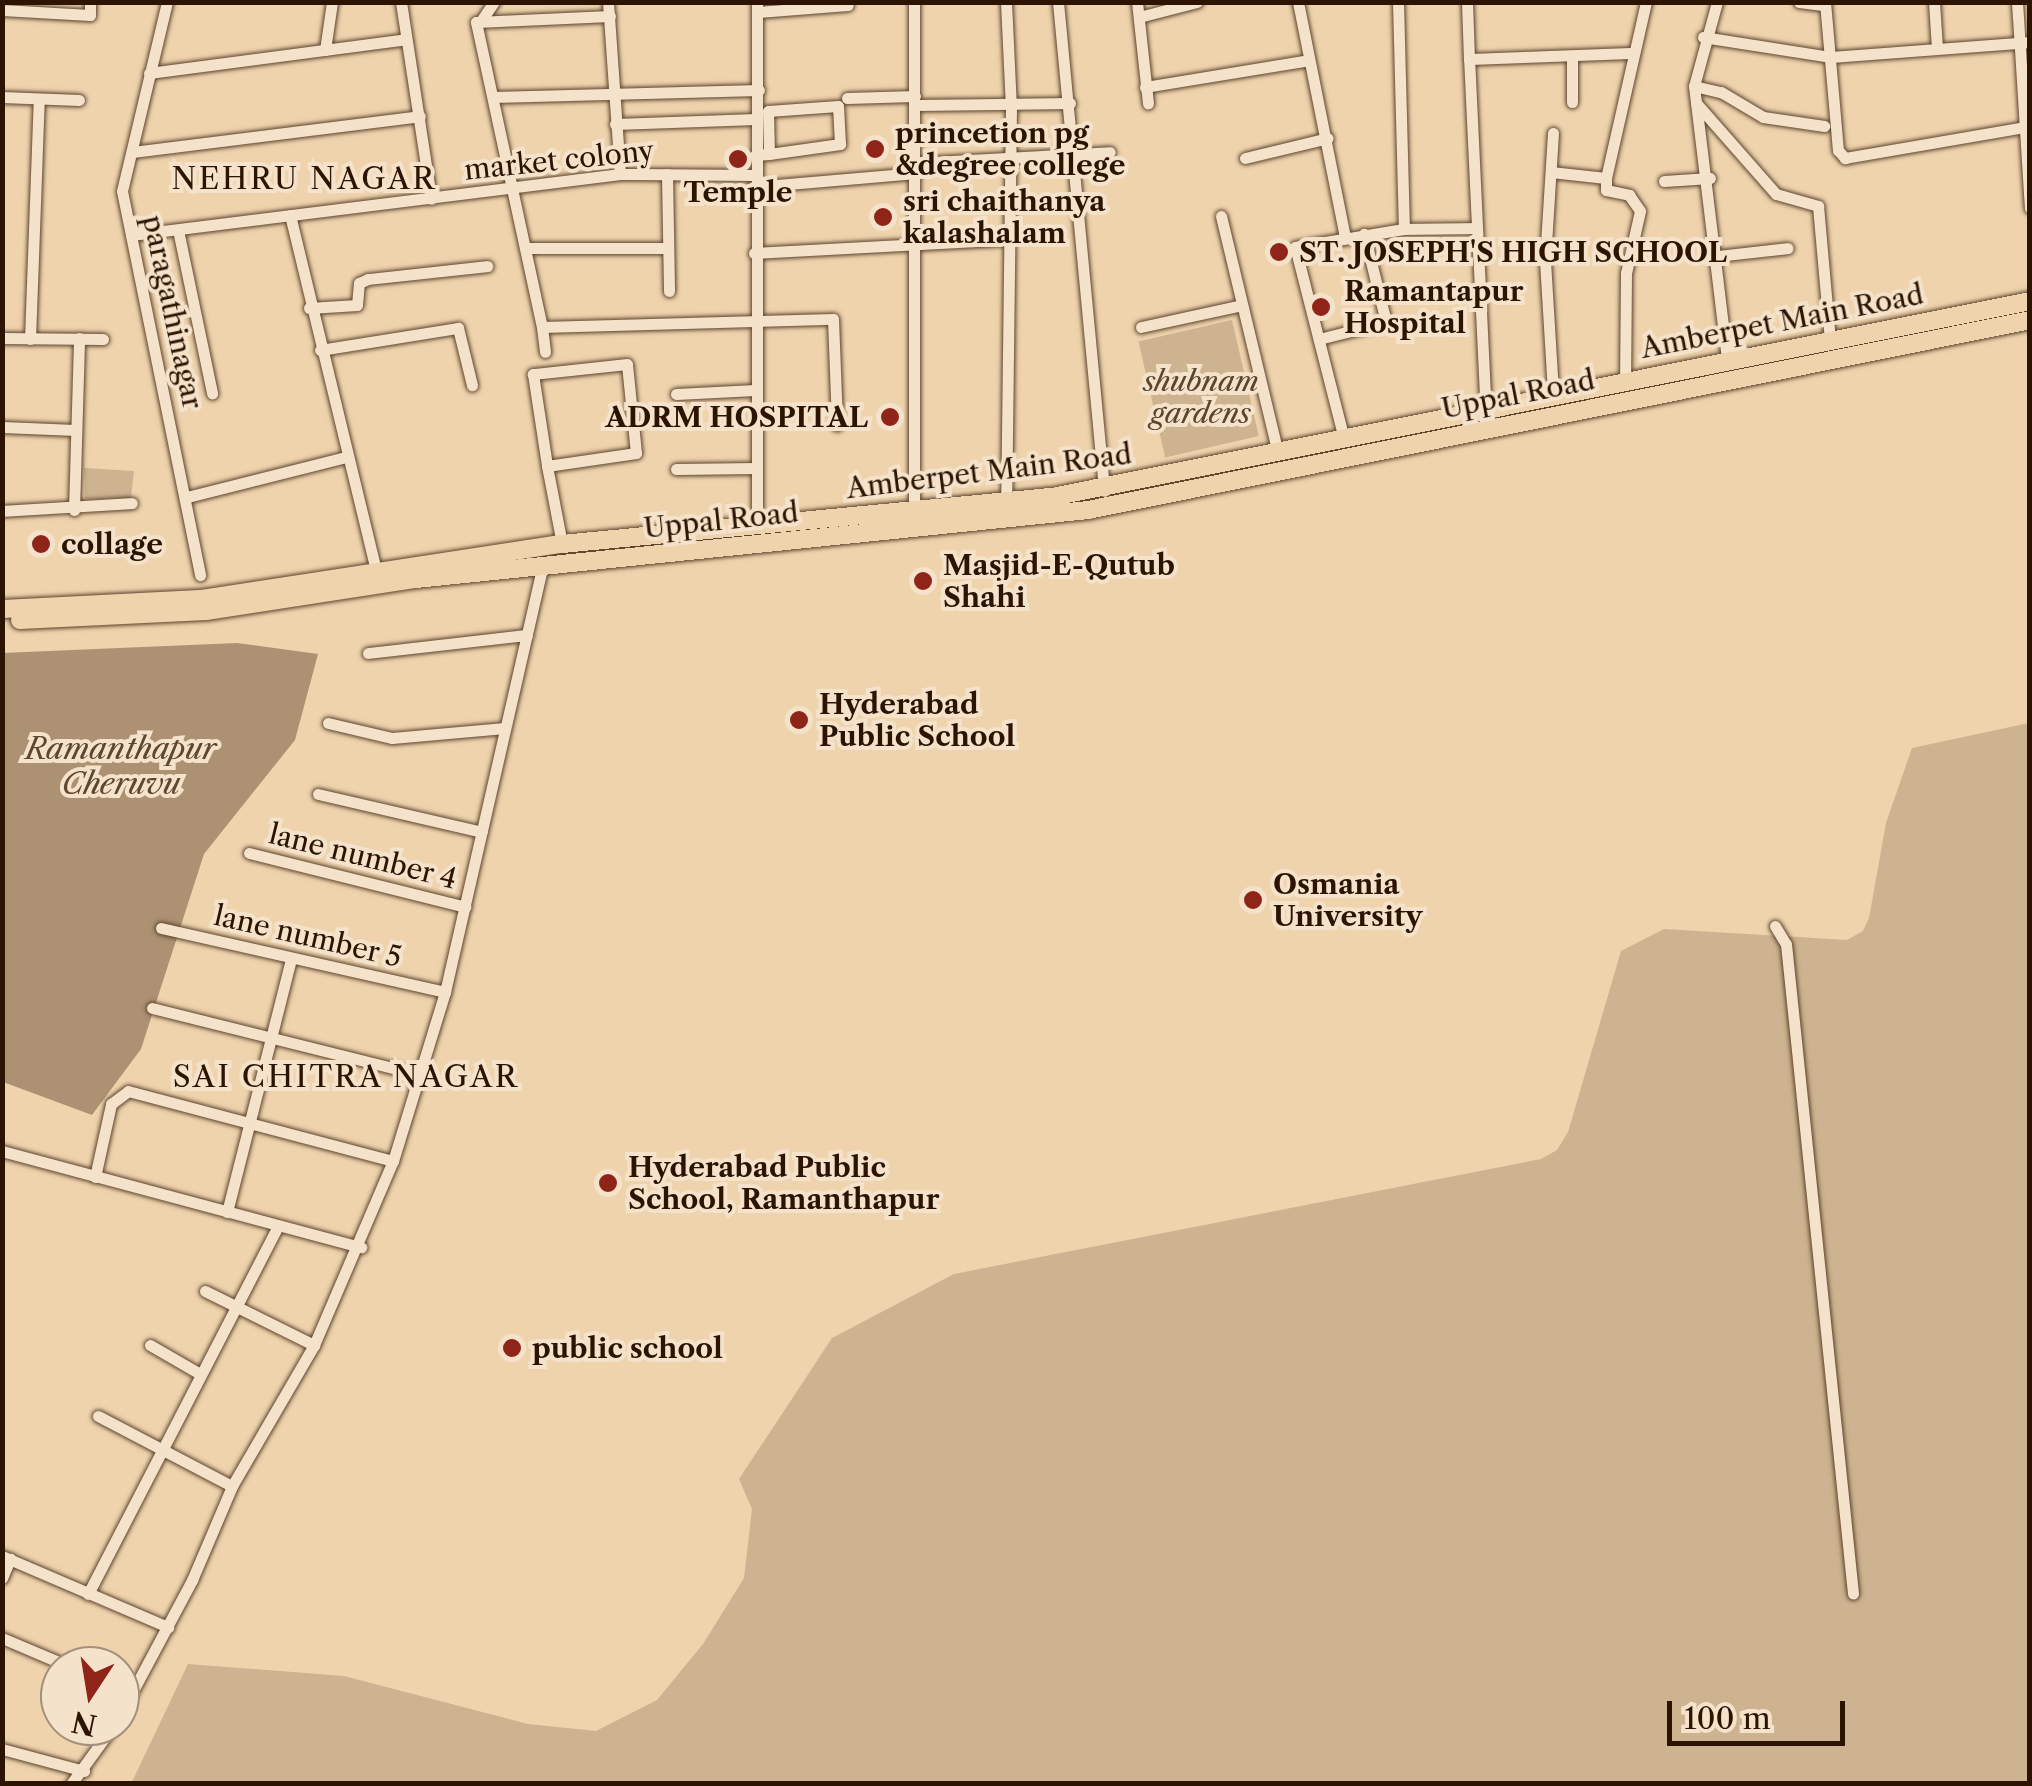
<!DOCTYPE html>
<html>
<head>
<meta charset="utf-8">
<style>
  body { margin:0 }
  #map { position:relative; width:2032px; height:1786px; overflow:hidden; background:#eed3ad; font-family:"Libre Caslon Text",serif }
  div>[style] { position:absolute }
  .green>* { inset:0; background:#cdb390; transform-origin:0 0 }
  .water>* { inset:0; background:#ac9273 }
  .roads { filter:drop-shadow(0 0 2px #5d442d) drop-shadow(0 0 2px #5d442d) }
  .minor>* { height:11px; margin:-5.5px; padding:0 5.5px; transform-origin:5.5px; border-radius:5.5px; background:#f4e2ca }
  .highway>* { height:18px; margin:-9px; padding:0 9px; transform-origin:9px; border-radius:9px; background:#eed3ad }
  .dots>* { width:28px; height:28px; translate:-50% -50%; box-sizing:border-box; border:5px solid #f4e2ca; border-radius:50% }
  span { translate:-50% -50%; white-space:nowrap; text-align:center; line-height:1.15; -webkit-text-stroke:8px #f4e2ca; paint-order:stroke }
  .poi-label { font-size:28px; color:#2d1402; font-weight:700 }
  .left { translate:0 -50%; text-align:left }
  .right { translate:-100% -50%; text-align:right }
  .street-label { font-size:28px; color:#2d1402 }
  .park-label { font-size:28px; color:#5d442d; font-style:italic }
  .neighbourhood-label { font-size:30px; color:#2d1402; letter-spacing:2.5px }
  .water-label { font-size:30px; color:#60462f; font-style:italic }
  .frame { position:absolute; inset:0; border:5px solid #2d1402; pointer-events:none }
  .north { position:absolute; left:40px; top:1646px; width:100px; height:100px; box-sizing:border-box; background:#f4e2ca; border:2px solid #a4907a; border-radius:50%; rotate:192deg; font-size:28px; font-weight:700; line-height:40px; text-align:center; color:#2d1402 }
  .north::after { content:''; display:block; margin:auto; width:35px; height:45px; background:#8f2418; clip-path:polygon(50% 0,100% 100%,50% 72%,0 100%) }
  .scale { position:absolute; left:1667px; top:1701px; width:178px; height:45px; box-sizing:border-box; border:5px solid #2d1402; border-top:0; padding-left:12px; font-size:30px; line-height:35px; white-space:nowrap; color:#2d1402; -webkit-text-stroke:8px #f4e2ca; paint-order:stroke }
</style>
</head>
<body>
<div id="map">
  <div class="green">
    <i style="left:1232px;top:320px;width:119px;height:96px;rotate:77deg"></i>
    <i style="clip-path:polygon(84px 468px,134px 471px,131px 498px,85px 499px)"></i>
    <i style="clip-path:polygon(2029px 723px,2029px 1783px,131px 1784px,188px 1664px,344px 1676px,528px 1724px,596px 1731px,657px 1700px,703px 1644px,744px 1578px,752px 1509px,739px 1479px,832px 1338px,954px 1274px,1541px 1159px,1557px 1150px,1568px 1132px,1621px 951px,1664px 929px,1847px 940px,1863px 931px,1869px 918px,1886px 823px,1912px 748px)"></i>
  </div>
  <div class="water">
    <i style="clip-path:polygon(237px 643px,318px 654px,295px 740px,204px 854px,141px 1049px,92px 1115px,3px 1082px,2px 653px)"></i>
  </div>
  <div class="roads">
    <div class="minor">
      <i style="left:167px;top:2px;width:194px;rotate:103.4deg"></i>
      <i style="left:122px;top:191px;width:392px;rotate:78.5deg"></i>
      <i style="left:401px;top:2px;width:199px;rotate:81.3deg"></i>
      <i style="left:608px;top:2px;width:172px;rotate:86deg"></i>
      <i style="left:914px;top:2px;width:507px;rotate:90deg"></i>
      <i style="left:1006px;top:2px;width:106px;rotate:87.3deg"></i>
      <i style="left:1011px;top:108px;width:392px;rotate:90.7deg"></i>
      <i style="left:1058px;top:2px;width:491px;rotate:84.6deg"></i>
      <i style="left:1137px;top:2px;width:102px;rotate:83.8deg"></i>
      <i style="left:1298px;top:2px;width:240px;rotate:78.7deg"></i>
      <i style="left:1398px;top:2px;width:227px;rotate:88.5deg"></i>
      <i style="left:1467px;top:2px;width:57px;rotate:88deg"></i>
      <i style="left:1717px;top:2px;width:87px;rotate:105.3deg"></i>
      <i style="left:1694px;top:86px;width:275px;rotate:83.1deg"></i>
      <i style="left:1799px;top:2px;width:26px;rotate:7deg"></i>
      <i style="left:1825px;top:2px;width:149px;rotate:85deg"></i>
      <i style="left:1838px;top:150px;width:11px;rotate:49deg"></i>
      <i style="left:1845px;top:158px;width:182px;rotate:-9.8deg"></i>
      <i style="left:1934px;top:2px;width:46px;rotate:86.3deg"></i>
      <i style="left:2017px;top:2px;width:206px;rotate:86.4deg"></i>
      <i style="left:2px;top:10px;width:88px;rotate:3.3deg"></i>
      <i style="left:90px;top:15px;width:13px;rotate:-90deg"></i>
      <i style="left:758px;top:12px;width:90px;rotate:-4.4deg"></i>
      <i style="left:610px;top:16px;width:134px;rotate:177.4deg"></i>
      <i style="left:476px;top:22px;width:312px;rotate:77.8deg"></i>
      <i style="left:542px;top:327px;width:291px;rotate:-1.6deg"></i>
      <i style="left:833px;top:319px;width:106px;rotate:87.8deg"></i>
      <i style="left:1139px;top:17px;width:60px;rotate:-14.5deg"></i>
      <i style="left:481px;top:21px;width:23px;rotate:-56deg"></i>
      <i style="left:1703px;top:37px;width:130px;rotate:8.9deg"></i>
      <i style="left:1831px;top:57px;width:200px;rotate:-4.3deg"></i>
      <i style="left:325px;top:50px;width:49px;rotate:-81.7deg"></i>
      <i style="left:1572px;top:58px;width:44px;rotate:90deg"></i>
      <i style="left:149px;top:73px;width:259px;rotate:-7.5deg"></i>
      <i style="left:1694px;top:86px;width:28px;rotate:13deg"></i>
      <i style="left:1721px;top:92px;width:49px;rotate:30.8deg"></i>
      <i style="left:1763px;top:117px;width:62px;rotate:8.4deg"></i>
      <i style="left:1145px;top:87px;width:166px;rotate:-9.3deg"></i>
      <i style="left:2px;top:97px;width:77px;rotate:2.2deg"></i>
      <i style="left:493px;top:97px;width:266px;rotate:-1.5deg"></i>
      <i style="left:847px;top:98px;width:68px;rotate:-1.7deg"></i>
      <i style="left:1696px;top:103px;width:121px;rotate:48.7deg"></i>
      <i style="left:1776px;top:194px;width:44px;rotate:15.9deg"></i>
      <i style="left:1818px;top:206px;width:136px;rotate:84.9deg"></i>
      <i style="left:915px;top:105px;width:155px;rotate:-0.7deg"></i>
      <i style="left:615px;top:124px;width:141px;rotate:-2deg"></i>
      <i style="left:1553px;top:133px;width:128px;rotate:93.6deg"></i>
      <i style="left:1545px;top:261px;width:132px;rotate:86.5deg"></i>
      <i style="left:132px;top:152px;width:290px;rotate:-7.1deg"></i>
      <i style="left:755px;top:155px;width:14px;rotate:-4deg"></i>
      <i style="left:769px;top:154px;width:72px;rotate:-8deg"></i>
      <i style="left:840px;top:144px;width:38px;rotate:-93deg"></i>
      <i style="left:838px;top:106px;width:70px;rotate:175.9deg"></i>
      <i style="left:768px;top:111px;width:43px;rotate:88.7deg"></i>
      <i style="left:1245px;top:158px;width:85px;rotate:-13.5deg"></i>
      <i style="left:916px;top:163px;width:194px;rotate:-3.2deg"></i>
      <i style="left:1551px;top:172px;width:55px;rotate:6.2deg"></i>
      <i style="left:1606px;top:178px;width:180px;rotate:-77.2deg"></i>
      <i style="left:667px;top:174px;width:117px;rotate:89deg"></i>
      <i style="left:1606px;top:178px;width:12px;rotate:90deg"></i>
      <i style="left:1606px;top:190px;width:24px;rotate:12deg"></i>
      <i style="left:1629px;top:195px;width:19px;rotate:55deg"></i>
      <i style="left:1640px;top:211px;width:64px;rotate:102.7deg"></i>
      <i style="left:1626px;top:273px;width:106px;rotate:90.5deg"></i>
      <i style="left:1664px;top:181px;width:46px;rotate:-3.7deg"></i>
      <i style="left:753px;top:187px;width:164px;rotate:-4.9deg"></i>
      <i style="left:290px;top:215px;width:365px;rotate:76.4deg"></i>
      <i style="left:1221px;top:216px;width:244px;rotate:76.5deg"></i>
      <i style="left:178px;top:230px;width:167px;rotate:78.2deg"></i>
      <i style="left:131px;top:235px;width:493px;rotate:-7.1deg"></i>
      <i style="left:620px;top:174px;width:134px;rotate:0.4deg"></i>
      <i style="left:530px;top:248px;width:137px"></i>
      <i style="left:754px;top:253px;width:255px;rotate:-3.1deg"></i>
      <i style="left:1717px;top:256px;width:71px;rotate:-6.4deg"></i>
      <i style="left:309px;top:308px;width:48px;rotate:-3.6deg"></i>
      <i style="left:357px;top:305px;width:22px;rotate:-85deg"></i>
      <i style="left:359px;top:283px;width:10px;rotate:-24deg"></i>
      <i style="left:368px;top:279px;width:120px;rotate:-6.2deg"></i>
      <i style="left:542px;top:327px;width:25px;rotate:83deg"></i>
      <i style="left:1141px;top:327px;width:103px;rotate:-12.3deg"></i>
      <i style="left:2px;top:338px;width:101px;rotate:0.6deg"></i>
      <i style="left:30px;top:339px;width:240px;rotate:-87.9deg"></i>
      <i style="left:1319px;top:339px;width:69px;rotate:-14.2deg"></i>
      <i style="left:1386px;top:322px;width:91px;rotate:-104deg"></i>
      <i style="left:320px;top:350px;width:140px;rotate:-9.1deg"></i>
      <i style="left:458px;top:328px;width:59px;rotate:76.2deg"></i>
      <i style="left:676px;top:394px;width:79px;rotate:-2.9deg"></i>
      <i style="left:1486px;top:417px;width:358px;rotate:-92.7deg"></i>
      <i style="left:1469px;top:59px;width:162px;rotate:-2.1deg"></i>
      <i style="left:2px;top:427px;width:74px;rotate:2.3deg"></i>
      <i style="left:1344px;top:439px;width:198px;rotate:-104.3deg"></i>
      <i style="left:1295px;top:247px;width:110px;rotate:-9.4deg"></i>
      <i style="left:1404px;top:229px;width:72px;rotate:-0.8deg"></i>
      <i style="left:547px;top:466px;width:90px;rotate:-8.3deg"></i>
      <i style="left:636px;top:453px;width:89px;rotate:-95.8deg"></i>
      <i style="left:627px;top:364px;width:95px;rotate:173.9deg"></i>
      <i style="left:533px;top:374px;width:93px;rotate:81.3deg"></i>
      <i style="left:547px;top:466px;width:79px;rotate:79.1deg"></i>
      <i style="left:676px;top:469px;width:81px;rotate:-0.7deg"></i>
      <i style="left:187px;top:497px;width:164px;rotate:-14.1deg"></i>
      <i style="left:74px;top:510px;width:172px;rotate:-88.3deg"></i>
      <i style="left:2px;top:511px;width:130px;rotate:-3.5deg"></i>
      <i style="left:757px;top:525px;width:523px;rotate:-90deg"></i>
      <i style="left:368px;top:653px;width:160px;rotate:-6.5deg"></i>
      <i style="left:328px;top:723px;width:66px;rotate:13.2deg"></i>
      <i style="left:392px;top:738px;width:113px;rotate:-5.1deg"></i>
      <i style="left:318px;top:794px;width:168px;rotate:13deg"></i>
      <i style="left:249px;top:853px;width:223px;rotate:14deg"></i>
      <i style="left:1775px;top:926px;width:21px;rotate:59deg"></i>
      <i style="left:1786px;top:944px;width:653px;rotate:84.11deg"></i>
      <i style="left:161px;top:928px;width:291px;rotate:12.7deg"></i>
      <i style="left:152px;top:1008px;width:277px;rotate:14deg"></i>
      <i style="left:2px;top:1151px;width:372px;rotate:15deg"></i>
      <i style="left:95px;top:1177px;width:75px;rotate:-77.6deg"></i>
      <i style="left:111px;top:1104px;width:21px;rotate:-37deg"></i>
      <i style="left:128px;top:1091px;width:274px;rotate:14.8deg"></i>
      <i style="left:227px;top:1212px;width:261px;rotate:-75.8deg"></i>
      <i style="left:205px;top:1291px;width:122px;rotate:26.4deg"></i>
      <i style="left:150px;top:1345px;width:58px;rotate:30.1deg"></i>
      <i style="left:98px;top:1416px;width:151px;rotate:27.6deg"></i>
      <i style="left:2px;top:1556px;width:181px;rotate:23.2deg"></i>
      <i style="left:2px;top:1578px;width:21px;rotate:-67deg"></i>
      <i style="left:88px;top:1594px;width:414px;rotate:-62.7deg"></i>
      <i style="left:2px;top:1638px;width:72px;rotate:23deg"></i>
      <i style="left:120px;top:1715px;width:153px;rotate:-61.9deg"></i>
      <i style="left:192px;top:1580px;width:102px;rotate:-66.9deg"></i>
      <i style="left:232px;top:1486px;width:163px;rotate:-59.8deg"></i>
      <i style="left:314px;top:1345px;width:200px;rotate:-66.8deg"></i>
      <i style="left:393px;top:1161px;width:177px;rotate:-72.9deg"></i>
      <i style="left:445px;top:992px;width:440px;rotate:-77.1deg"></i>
      <i style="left:2px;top:1749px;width:85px;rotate:15deg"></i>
      <i style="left:71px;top:1784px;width:72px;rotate:-54.1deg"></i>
    </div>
    <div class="highway">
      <i style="left:2px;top:609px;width:199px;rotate:-2.9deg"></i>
      <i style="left:201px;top:599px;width:365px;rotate:-8.7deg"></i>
      <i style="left:562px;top:544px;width:497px;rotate:-5.5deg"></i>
      <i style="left:1057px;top:496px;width:992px;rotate:-11.33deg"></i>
      <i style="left:20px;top:620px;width:186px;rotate:-2.8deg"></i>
      <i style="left:206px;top:611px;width:212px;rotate:-8.7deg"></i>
      <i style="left:416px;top:579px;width:676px;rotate:-5.86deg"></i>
      <i style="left:1088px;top:510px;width:961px;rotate:-11.4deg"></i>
    </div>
  </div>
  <div class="dots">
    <i style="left:875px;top:149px;background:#8f2418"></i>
    <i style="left:738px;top:159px;background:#8f2418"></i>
    <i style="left:883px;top:217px;background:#8f2418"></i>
    <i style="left:1279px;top:252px;background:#8f2418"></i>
    <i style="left:1321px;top:307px;background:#8f2418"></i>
    <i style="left:890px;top:417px;background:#8f2418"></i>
    <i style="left:41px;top:544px;background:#8f2418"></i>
    <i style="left:923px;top:581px;background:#8f2418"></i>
    <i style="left:799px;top:720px;background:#8f2418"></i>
    <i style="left:1253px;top:900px;background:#8f2418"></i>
    <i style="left:608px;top:1183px;background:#8f2418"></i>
    <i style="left:512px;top:1348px;background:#8f2418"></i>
  </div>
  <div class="poi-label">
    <span class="left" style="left:895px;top:149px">princetion pg<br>&amp;degree college</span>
    <span style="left:738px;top:192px">Temple</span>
    <span class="left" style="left:903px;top:217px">sri chaithanya<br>kalashalam</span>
    <span class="left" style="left:1299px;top:252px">ST. JOSEPH'S HIGH SCHOOL</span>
    <span class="left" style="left:1344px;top:307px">Ramantapur<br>Hospital</span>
    <span class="right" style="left:868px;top:417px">ADRM HOSPITAL</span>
    <span class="left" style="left:61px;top:544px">collage</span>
    <span class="left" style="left:943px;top:581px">Masjid-E-Qutub<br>Shahi</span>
    <span class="left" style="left:819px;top:720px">Hyderabad<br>Public School</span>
    <span class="left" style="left:1273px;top:900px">Osmania<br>University</span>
    <span class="left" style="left:628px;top:1183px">Hyderabad Public<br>School, Ramanthapur</span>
    <span class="left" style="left:532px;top:1348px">public school</span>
  </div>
  <div class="street-label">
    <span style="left:559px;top:160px;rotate:-6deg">market colony</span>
    <span style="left:173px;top:312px;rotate:78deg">paragathinagar</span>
    <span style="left:1782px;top:321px;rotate:-11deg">Amberpet Main Road</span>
    <span style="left:1518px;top:394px;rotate:-11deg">Uppal Road</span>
    <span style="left:989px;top:471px;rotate:-7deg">Amberpet Main Road</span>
    <span style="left:721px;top:520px;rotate:-6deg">Uppal Road</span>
    <span style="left:363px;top:856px;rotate:14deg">lane number 4</span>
    <span style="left:308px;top:936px;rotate:13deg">lane number 5</span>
  </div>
  <div class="park-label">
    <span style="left:1201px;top:397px">shubnam<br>gardens</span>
  </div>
  <div class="neighbourhood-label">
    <span style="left:304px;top:179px">NEHRU NAGAR</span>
    <span style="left:346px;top:1077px">SAI CHITRA NAGAR</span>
  </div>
  <div class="water-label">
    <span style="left:121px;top:766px">Ramanthapur<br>Cheruvu</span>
  </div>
  <div class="frame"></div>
  <div class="north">N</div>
  <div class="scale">100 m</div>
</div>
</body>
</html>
